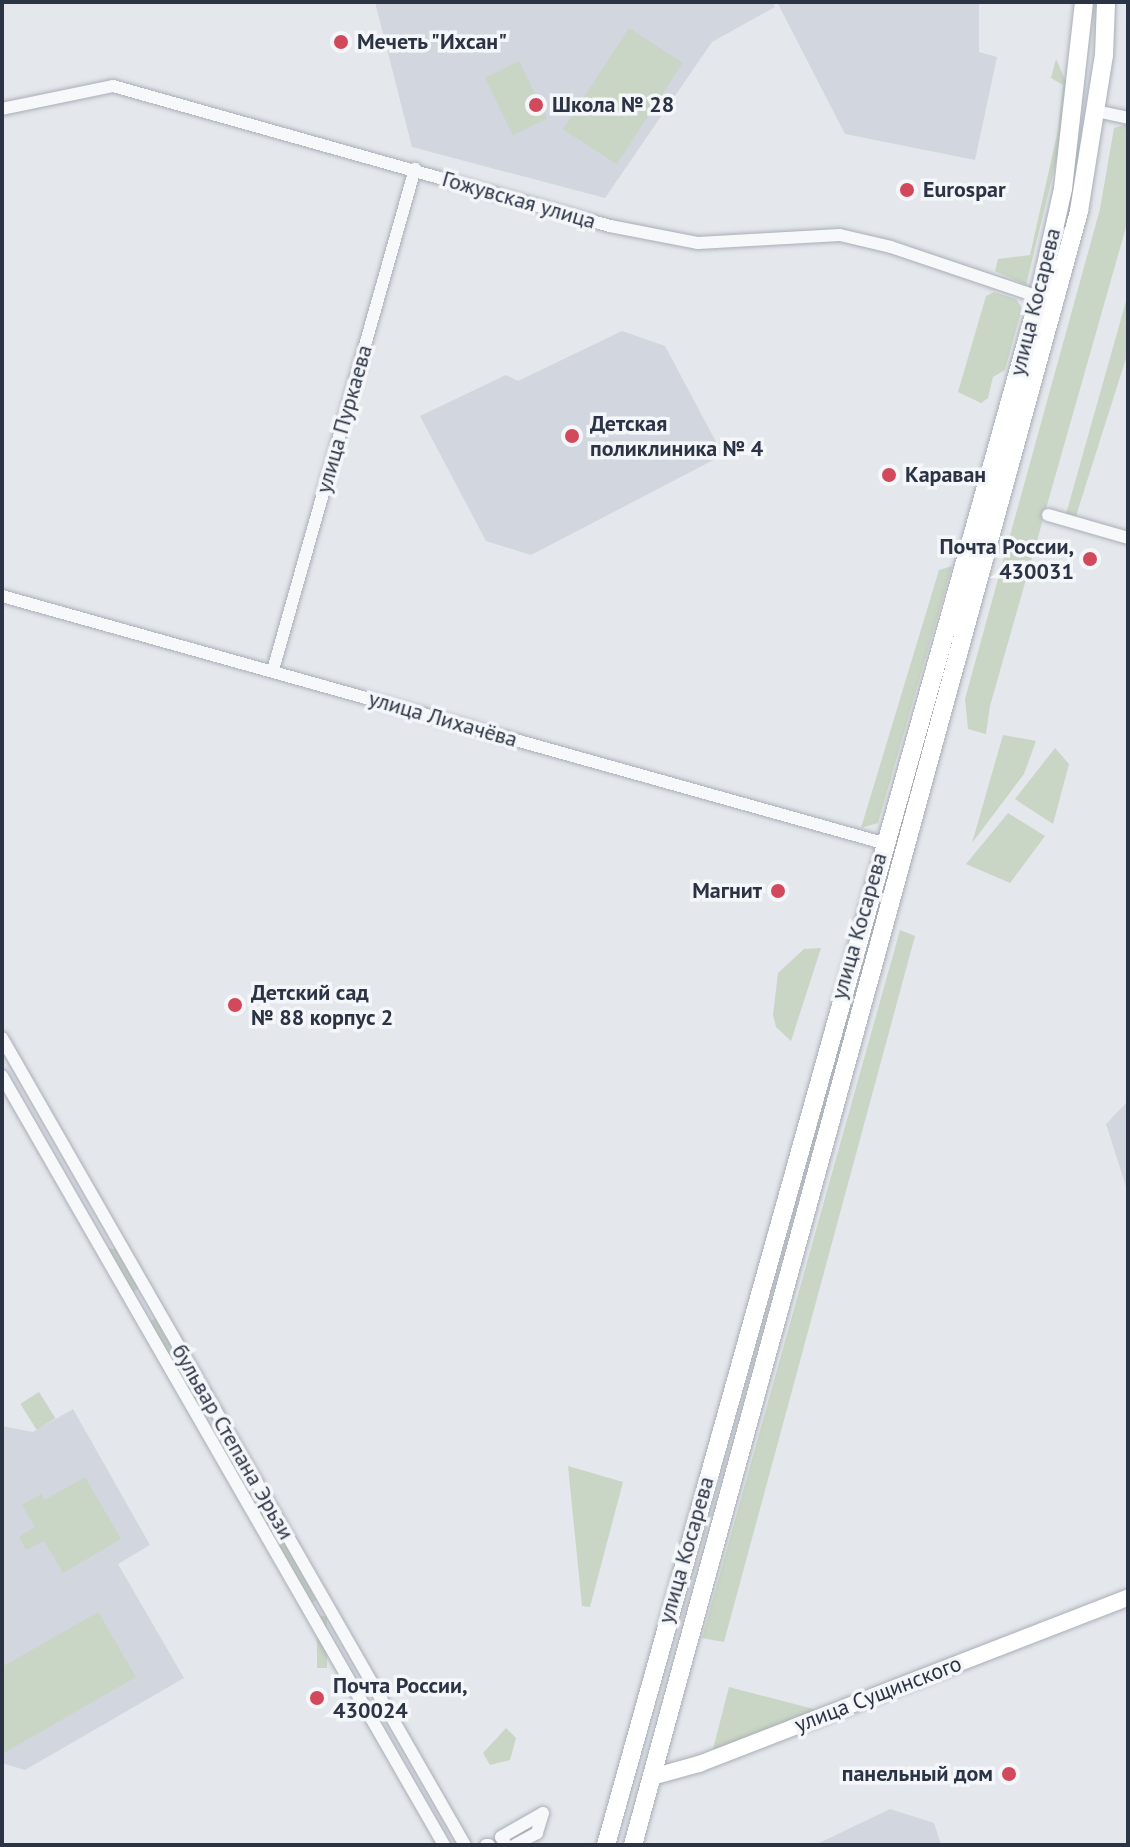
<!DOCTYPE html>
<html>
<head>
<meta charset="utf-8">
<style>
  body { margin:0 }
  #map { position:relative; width:1130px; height:1847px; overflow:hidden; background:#e4e7ec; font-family:"PT Sans",sans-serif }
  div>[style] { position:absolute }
  .built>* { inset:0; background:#d2d6de }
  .green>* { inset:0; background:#c9d6c5; transform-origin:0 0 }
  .roads { filter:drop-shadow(0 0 2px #a9aeb7) drop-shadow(0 0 2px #a9aeb7) }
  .street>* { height:12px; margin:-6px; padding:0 6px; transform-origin:6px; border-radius:6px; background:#f7f8fa }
  .secondary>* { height:16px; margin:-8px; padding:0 8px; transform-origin:8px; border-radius:8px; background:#fff }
  .primary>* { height:18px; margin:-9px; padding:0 9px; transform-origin:9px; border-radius:9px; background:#fff }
  .dots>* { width:22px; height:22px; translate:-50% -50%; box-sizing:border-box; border:4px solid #f4f6f9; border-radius:50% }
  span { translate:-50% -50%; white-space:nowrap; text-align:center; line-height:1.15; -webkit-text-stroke:7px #f4f6f9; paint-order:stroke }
  .poi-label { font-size:22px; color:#2b3445; font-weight:700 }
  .left { translate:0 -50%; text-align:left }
  .right { translate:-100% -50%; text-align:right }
  .street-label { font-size:22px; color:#2b3445 }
  .frame { position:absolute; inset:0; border:4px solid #2b3445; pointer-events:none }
</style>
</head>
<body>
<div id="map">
  <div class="built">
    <i style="clip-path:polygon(375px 2px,773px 2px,775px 7px,712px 42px,605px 198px,412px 147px)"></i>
    <i style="clip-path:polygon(777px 2px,979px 2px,979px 52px,997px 57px,975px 160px,845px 134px)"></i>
    <i style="clip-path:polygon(622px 331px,665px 346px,723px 455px,531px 555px,486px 541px,420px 416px,506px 375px,518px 381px)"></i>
    <i style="clip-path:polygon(1128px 1101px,1128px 1193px,1106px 1124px)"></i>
    <i style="clip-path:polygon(73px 1409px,150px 1545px,118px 1564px,184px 1678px,25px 1770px,2px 1763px,2px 1426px,33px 1432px)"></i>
    <i style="clip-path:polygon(890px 1809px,934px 1823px,941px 1845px,815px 1845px)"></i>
  </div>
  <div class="green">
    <i style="left:629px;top:28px;width:64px;height:121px;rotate:33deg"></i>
    <i style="clip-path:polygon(1056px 59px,1068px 86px,1062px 137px,1026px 285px,995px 271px,998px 259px,1030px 255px,1058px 130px,1063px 85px,1051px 78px)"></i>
    <i style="left:519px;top:61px;width:64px;height:38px;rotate:64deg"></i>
    <i style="clip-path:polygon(1128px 124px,1128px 220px,990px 706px,986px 734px,968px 729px,965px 699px,1100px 209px,1114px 128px)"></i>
    <i style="clip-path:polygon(994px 292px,1016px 299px,1022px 308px,1005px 370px,993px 377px,988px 398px,981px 403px,958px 392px,986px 296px)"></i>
    <i style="clip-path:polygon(1128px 294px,1128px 352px,1076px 516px,1066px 514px)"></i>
    <i style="clip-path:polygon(952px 566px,878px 823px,861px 828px,939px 570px)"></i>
    <i style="clip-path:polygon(1003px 735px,1036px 741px,1024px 774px,972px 843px)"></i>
    <i style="clip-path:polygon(1055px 748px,1069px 764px,1053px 824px,1015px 799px)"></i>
    <i style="clip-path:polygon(1008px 813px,1045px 836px,1010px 883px,966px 864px)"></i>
    <i style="clip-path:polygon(900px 930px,915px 936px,724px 1642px,702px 1638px)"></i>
    <i style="clip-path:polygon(821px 948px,791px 1041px,776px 1027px,773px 1015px,778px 973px,804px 949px)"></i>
    <i style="clip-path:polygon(103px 1248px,116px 1249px,139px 1288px,130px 1294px)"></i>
    <i style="left:156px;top:1318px;width:98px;height:11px;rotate:61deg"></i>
    <i style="left:39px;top:1392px;width:31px;height:22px;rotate:58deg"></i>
    <i style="clip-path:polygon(226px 1440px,248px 1479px,240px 1483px,222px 1451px)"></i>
    <i style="clip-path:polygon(568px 1466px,623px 1482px,590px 1607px,582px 1606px)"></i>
    <i style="clip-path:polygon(85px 1477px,121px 1539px,63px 1573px,44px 1541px,26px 1550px,19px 1537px,35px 1527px,22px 1505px,41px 1494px,45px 1500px)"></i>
    <i style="left:251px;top:1484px;width:55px;height:8px;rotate:61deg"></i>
    <i style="left:282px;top:1538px;width:71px;height:9px;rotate:61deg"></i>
    <i style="clip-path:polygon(98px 1612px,136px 1677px,2px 1754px,2px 1667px)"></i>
    <i style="left:317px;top:1616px;width:10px;height:52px"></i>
    <i style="clip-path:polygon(729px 1687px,821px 1711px,712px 1753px)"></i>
    <i style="clip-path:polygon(506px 1728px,516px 1738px,510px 1760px,490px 1765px,483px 1753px)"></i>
  </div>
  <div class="roads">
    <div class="street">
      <i style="left:2px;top:109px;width:113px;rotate:-11.7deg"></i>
      <i style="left:113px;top:86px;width:516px;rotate:15.73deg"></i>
      <i style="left:610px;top:226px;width:90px;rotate:10.9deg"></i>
      <i style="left:698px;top:243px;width:142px;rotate:-3.2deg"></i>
      <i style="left:840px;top:235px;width:52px;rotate:13.2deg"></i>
      <i style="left:891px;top:247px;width:156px;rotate:18.7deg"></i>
      <i style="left:1096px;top:111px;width:33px;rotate:12deg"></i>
      <i style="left:1048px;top:515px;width:83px;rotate:16deg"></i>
      <i style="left:2px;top:596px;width:915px;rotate:15.66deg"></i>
      <i style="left:273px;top:670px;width:521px;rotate:-74.18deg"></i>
      <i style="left:2px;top:1038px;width:930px;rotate:60.16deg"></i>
      <i style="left:2px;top:1076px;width:887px;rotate:60.11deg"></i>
      <i style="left:486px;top:1845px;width:3px"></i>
      <i style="left:506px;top:1845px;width:9px;rotate:-122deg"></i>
      <i style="left:501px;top:1837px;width:48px;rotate:-29.7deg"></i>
      <i style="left:543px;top:1813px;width:21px;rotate:107deg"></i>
      <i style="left:537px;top:1833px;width:25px;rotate:151deg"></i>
    </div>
    <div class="secondary">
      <i style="left:652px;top:1777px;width:49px;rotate:-15.5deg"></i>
      <i style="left:699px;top:1764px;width:460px;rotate:-21.2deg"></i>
    </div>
    <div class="primary">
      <i style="left:606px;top:1845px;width:1607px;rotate:-74.37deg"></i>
      <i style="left:1039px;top:297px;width:111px;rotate:-77.5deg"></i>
      <i style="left:1063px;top:189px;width:188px;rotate:-83.6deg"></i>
      <i style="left:633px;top:1845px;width:1694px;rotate:-74.73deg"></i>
      <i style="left:1079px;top:211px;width:158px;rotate:-80.9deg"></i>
      <i style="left:1104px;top:55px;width:53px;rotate:-87.8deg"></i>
    </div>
  </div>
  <div class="dots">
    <i style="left:341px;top:42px;background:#d1495b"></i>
    <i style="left:536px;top:105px;background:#d1495b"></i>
    <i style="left:907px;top:190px;background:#d1495b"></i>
    <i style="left:572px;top:436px;background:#d1495b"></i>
    <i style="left:889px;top:475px;background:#d1495b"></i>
    <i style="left:1090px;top:559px;background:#d1495b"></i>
    <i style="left:778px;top:891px;background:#d1495b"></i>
    <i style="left:235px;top:1005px;background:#d1495b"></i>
    <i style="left:317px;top:1698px;background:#d1495b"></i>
    <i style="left:1009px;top:1774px;background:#d1495b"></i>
  </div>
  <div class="poi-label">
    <span class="left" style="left:357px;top:42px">Мечеть "Ихсан"</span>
    <span class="left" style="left:552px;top:105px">Школа № 28</span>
    <span class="left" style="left:923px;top:190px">Eurospar</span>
    <span class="left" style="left:590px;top:436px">Детская<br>поликлиника № 4</span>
    <span class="left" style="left:905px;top:475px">Караван</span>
    <span class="right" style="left:1074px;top:559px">Почта России,<br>430031</span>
    <span class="right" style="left:762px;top:891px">Магнит</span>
    <span class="left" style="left:251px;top:1005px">Детский сад<br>№ 88 корпус 2</span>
    <span class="left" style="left:333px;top:1698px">Почта России,<br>430024</span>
    <span class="right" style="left:993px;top:1774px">панельный дом</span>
  </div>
  <div class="street-label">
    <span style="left:519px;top:200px;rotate:16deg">Гожувская улица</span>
    <span style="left:1035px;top:302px;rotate:-76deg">улица Косарева</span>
    <span style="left:344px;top:419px;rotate:-74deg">улица Пуркаева</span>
    <span style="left:443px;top:719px;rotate:16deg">улица Лихачёва</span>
    <span style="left:859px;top:926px;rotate:-74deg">улица Косарева</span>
    <span style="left:233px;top:1442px;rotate:60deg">бульвар Степана Эрьзи</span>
    <span style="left:686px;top:1550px;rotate:-74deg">улица Косарева</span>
    <span style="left:878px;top:1694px;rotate:-21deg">улица Сущинского</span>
  </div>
  <div class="frame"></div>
</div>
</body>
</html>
